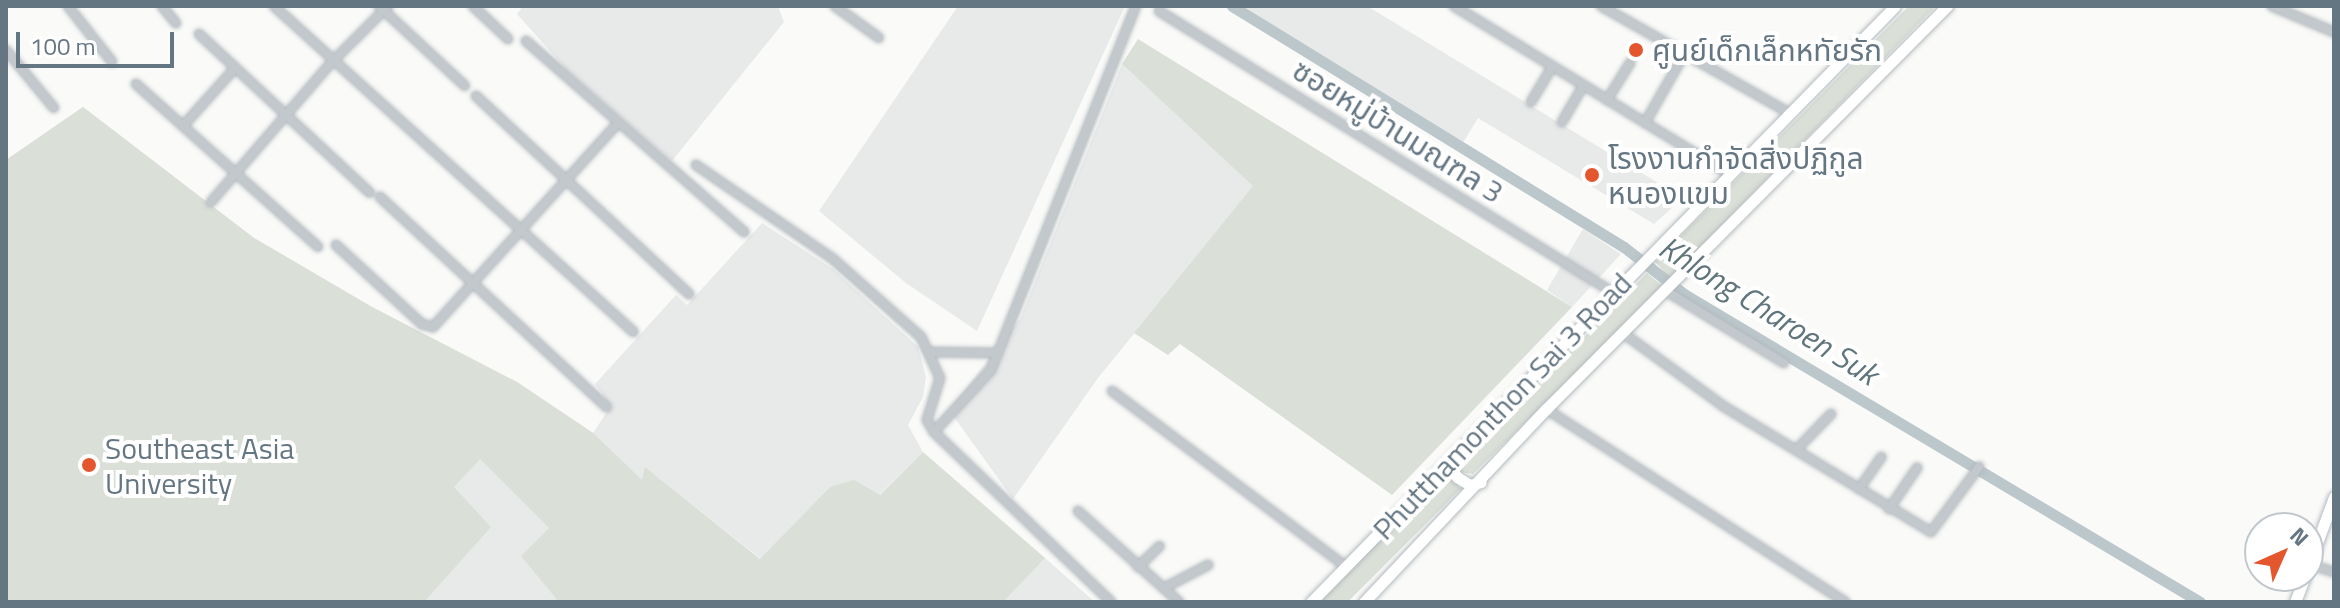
<!DOCTYPE html>
<html>
<head>
<meta charset="utf-8">
<style>
  body { margin:0 }
  #map { position:relative; width:2340px; height:608px; overflow:hidden; background:#fafaf8; font-family:"Titillium Web","Noto Sans Thai",sans-serif }
  div>[style] { position:absolute }
  .built>* { inset:0; background:#e8e9e9 }
  .green>* { inset:0; background:#dadfd7; transform-origin:0 0 }
  .canal>* { height:11px; margin:-5.5px; padding:0 5.5px; transform-origin:5.5px; border-radius:5.5px; background:#bbc7cb }
  .roads { filter:drop-shadow(0 0 2px #b3babf) drop-shadow(0 0 2px #b3babf) }
  .minor>* { height:8px; margin:-4px; padding:0 4px; transform-origin:4px; border-radius:4px; background:#c3c8cc }
  .secondary>* { height:11px; margin:-5.5px; padding:0 5.5px; transform-origin:5.5px; border-radius:5.5px; background:#fff }
  .dots>* { width:22px; height:22px; translate:-50% -50%; box-sizing:border-box; border:4px solid #fff; border-radius:50% }
  span { translate:-50% -50%; white-space:nowrap; text-align:center; line-height:1.15; -webkit-text-stroke:8px #fff; paint-order:stroke }
  .poi-label { font-size:30px; color:#657683 }
  .left { translate:0 -50%; text-align:left }
  .street-label { font-size:30px; color:#657683 }
  .water-label { font-size:32px; color:#60757c; font-style:italic }
  .frame { position:absolute; inset:0; border:8px solid #657683; pointer-events:none }
  .north { position:absolute; left:2244px; top:512px; width:80px; height:80px; box-sizing:border-box; background:#fff; border:2px solid #c1c8cd; border-radius:50%; rotate:45deg; font-size:22px; font-weight:700; line-height:32px; text-align:center; color:#657683 }
  .north::after { content:''; display:block; margin:auto; width:28px; height:36px; background:#e4572e; clip-path:polygon(50% 0,100% 100%,50% 72%,0 100%) }
  .scale { position:absolute; left:16px; top:32px; width:158px; height:36px; box-sizing:border-box; border:4px solid #657683; border-top:0; padding-left:10px; font-size:24px; line-height:28px; white-space:nowrap; color:#657683; -webkit-text-stroke:6px #fff; paint-order:stroke }
</style>
</head>
<body>
<div id="map">
  <div class="built">
    <i style="clip-path:polygon(523px 6px,778px 6px,784px 22px,672px 161px,567px 70px,517px 14px)"></i>
    <i style="clip-path:polygon(958px 6px,1125px 6px,977px 331px,906px 283px,819px 211px)"></i>
    <i style="clip-path:polygon(1242px 6px,1367px 6px,1683px 198px,1654px 224px,1478px 118px,1461px 146px)"></i>
    <i style="clip-path:polygon(1122px 64px,1254px 186px,1098px 378px,1013px 499px,949px 410px,1020px 319px)"></i>
    <i style="clip-path:polygon(83px 107px,254px 238px,372px 307px,517px 382px,593px 433px,611px 406px,595px 384px,676px 295px,687px 305px,762px 223px,833px 269px,918px 347px,926px 377px,923px 397px,908px 425px,923px 452px,879px 495px,830px 487px,761px 559px,646px 468px,772px 602px,6px 602px,6px 160px)"></i>
    <i style="clip-path:polygon(1583px 229px,1621px 254px,1572px 307px,1547px 290px)"></i>
    <i style="clip-path:polygon(1045px 558px,1095px 602px,1002px 602px)"></i>
  </div>
  <div class="green">
    <i style="clip-path:polygon(1909px 6px,1936px 6px,1670px 278px,1655px 262px)"></i>
    <i style="clip-path:polygon(1138px 39px,1572px 307px,1392px 495px,1180px 344px,1168px 355px,1134px 333px,1253px 186px,1122px 64px)"></i>
    <i style="clip-path:polygon(83px 107px,254px 238px,372px 307px,517px 382px,593px 433px,642px 480px,645px 467px,760px 559px,830px 487px,854px 480px,880px 495px,923px 452px,1045px 558px,1003px 602px,559px 602px,521px 556px,549px 528px,480px 459px,454px 487px,491px 527px,424px 602px,6px 602px,6px 160px)"></i>
    <i style="clip-path:polygon(1647px 273px,1663px 286px,1473px 474px,1460px 472px,1461px 462px)"></i>
    <i style="left:1446px;top:474px;width:21px;height:179px;rotate:45deg"></i>
  </div>
  <div class="canal">
    <i style="left:1232px;top:6px;width:460px;rotate:31.6deg"></i>
    <i style="left:1624px;top:247px;width:76px;rotate:38.1deg"></i>
    <i style="left:1684px;top:294px;width:601px;rotate:30.83deg"></i>
  </div>
  <div class="roads">
    <div class="minor">
      <i style="left:68px;top:6px;width:71px;rotate:51.8deg"></i>
      <i style="left:162px;top:6px;width:22px;rotate:51deg"></i>
      <i style="left:274px;top:6px;width:485px;rotate:42.2deg"></i>
      <i style="left:379px;top:6px;width:117px;rotate:42.9deg"></i>
      <i style="left:473px;top:6px;width:48px;rotate:43.3deg"></i>
      <i style="left:835px;top:6px;width:54px;rotate:36deg"></i>
      <i style="left:1454px;top:6px;width:322px;rotate:31.4deg"></i>
      <i style="left:1601px;top:6px;width:216px;rotate:29.6deg"></i>
      <i style="left:2272px;top:6px;width:67px;rotate:22.8deg"></i>
      <i style="left:1159px;top:11px;width:533px;rotate:31.81deg"></i>
      <i style="left:199px;top:34px;width:233px;rotate:42.9deg"></i>
      <i style="left:526px;top:41px;width:290px;rotate:41.2deg"></i>
      <i style="left:6px;top:50px;width:75px;rotate:50.4deg"></i>
      <i style="left:136px;top:84px;width:244px;rotate:41.8deg"></i>
      <i style="left:476px;top:96px;width:291px;rotate:42.9deg"></i>
      <i style="left:1607px;top:100px;width:44px;rotate:-58.1deg"></i>
      <i style="left:1531px;top:102px;width:41px;rotate:-59deg"></i>
      <i style="left:1562px;top:122px;width:42px;rotate:-59.7deg"></i>
      <i style="left:1645px;top:123px;width:81px;rotate:-60.3deg"></i>
      <i style="left:183px;top:126px;width:78px;rotate:-48.1deg"></i>
      <i style="left:696px;top:165px;width:165px;rotate:34.4deg"></i>
      <i style="left:832px;top:258px;width:119px;rotate:41.6deg"></i>
      <i style="left:921px;top:337px;width:45px;rotate:65.1deg"></i>
      <i style="left:940px;top:378px;width:44px;rotate:107.2deg"></i>
      <i style="left:927px;top:420px;width:14px;rotate:60deg"></i>
      <i style="left:934px;top:432px;width:245px;rotate:43.8deg"></i>
      <i style="left:380px;top:197px;width:309px;rotate:42.8deg"></i>
      <i style="left:211px;top:202px;width:184px;rotate:-49.2deg"></i>
      <i style="left:331px;top:63px;width:81px;rotate:-45deg"></i>
      <i style="left:336px;top:245px;width:117px;rotate:42.6deg"></i>
      <i style="left:422px;top:324px;width:11px;rotate:15deg"></i>
      <i style="left:433px;top:327px;width:274px;rotate:-47.8deg"></i>
      <i style="left:1666px;top:291px;width:138px;rotate:31.4deg"></i>
      <i style="left:1623px;top:333px;width:124px;rotate:36.1deg"></i>
      <i style="left:1723px;top:406px;width:243px;rotate:31.2deg"></i>
      <i style="left:1931px;top:532px;width:81px;rotate:-53.6deg"></i>
      <i style="left:931px;top:352px;width:67px;rotate:0.9deg"></i>
      <i style="left:1112px;top:391px;width:293px;rotate:36.9deg"></i>
      <i style="left:1546px;top:409px;width:356px;rotate:32.8deg"></i>
      <i style="left:934px;top:432px;width:84px;rotate:-47.4deg"></i>
      <i style="left:991px;top:370px;width:392px;rotate:-68.3deg"></i>
      <i style="left:1797px;top:449px;width:49px;rotate:-45.8deg"></i>
      <i style="left:1859px;top:489px;width:39px;rotate:-55deg"></i>
      <i style="left:1889px;top:509px;width:50px;rotate:-55.7deg"></i>
      <i style="left:1078px;top:511px;width:136px;rotate:42deg"></i>
      <i style="left:2309px;top:564px;width:26px;rotate:18deg"></i>
      <i style="left:1138px;top:567px;width:30px;rotate:-44deg"></i>
      <i style="left:1164px;top:588px;width:50px;rotate:-27.6deg"></i>
    </div>
    <div class="secondary">
      <i style="left:1453px;top:456px;width:11px;rotate:105deg"></i>
      <i style="left:1450px;top:467px;width:12px;rotate:55deg"></i>
      <i style="left:1457px;top:477px;width:15px;rotate:32deg"></i>
      <i style="left:1470px;top:485px;width:11px;rotate:-15deg"></i>
      <i style="left:2308px;top:567px;width:75px;rotate:-69.6deg"></i>
      <i style="left:1311px;top:602px;width:834px;rotate:-45.58deg"></i>
      <i style="left:1364px;top:602px;width:265px;rotate:-46.7deg"></i>
      <i style="left:1546px;top:409px;width:569px;rotate:-45.14deg"></i>
      <i style="left:2295px;top:602px;width:28px;rotate:-69deg"></i>
    </div>
  </div>
  <div class="dots">
    <i style="left:1636px;top:50px;background:#e4572e"></i>
    <i style="left:1592px;top:175px;background:#e4572e"></i>
    <i style="left:89px;top:465px;background:#e4572e"></i>
  </div>
  <div class="poi-label">
    <span class="left" style="left:1652px;top:50px">ศูนย์เด็กเล็กหทัยรัก</span>
    <span class="left" style="left:1608px;top:175px">โรงงานกำจัดสิ่งปฏิกูล<br>หนองแขม</span>
    <span class="left" style="left:105px;top:465px">Southeast Asia<br>University</span>
  </div>
  <div class="street-label">
    <span style="left:1398px;top:131px;rotate:32deg">ซอยหมู่บ้านมณฑล 3</span>
    <span style="left:1502px;top:406px;rotate:-46deg">Phutthamonthon Sai 3 Road</span>
  </div>
  <div class="water-label">
    <span style="left:1769px;top:310px;rotate:32deg">Khlong Charoen Suk</span>
  </div>
  <div class="frame"></div>
  <div class="north">N</div>
  <div class="scale">100 m</div>
</div>
</body>
</html>
